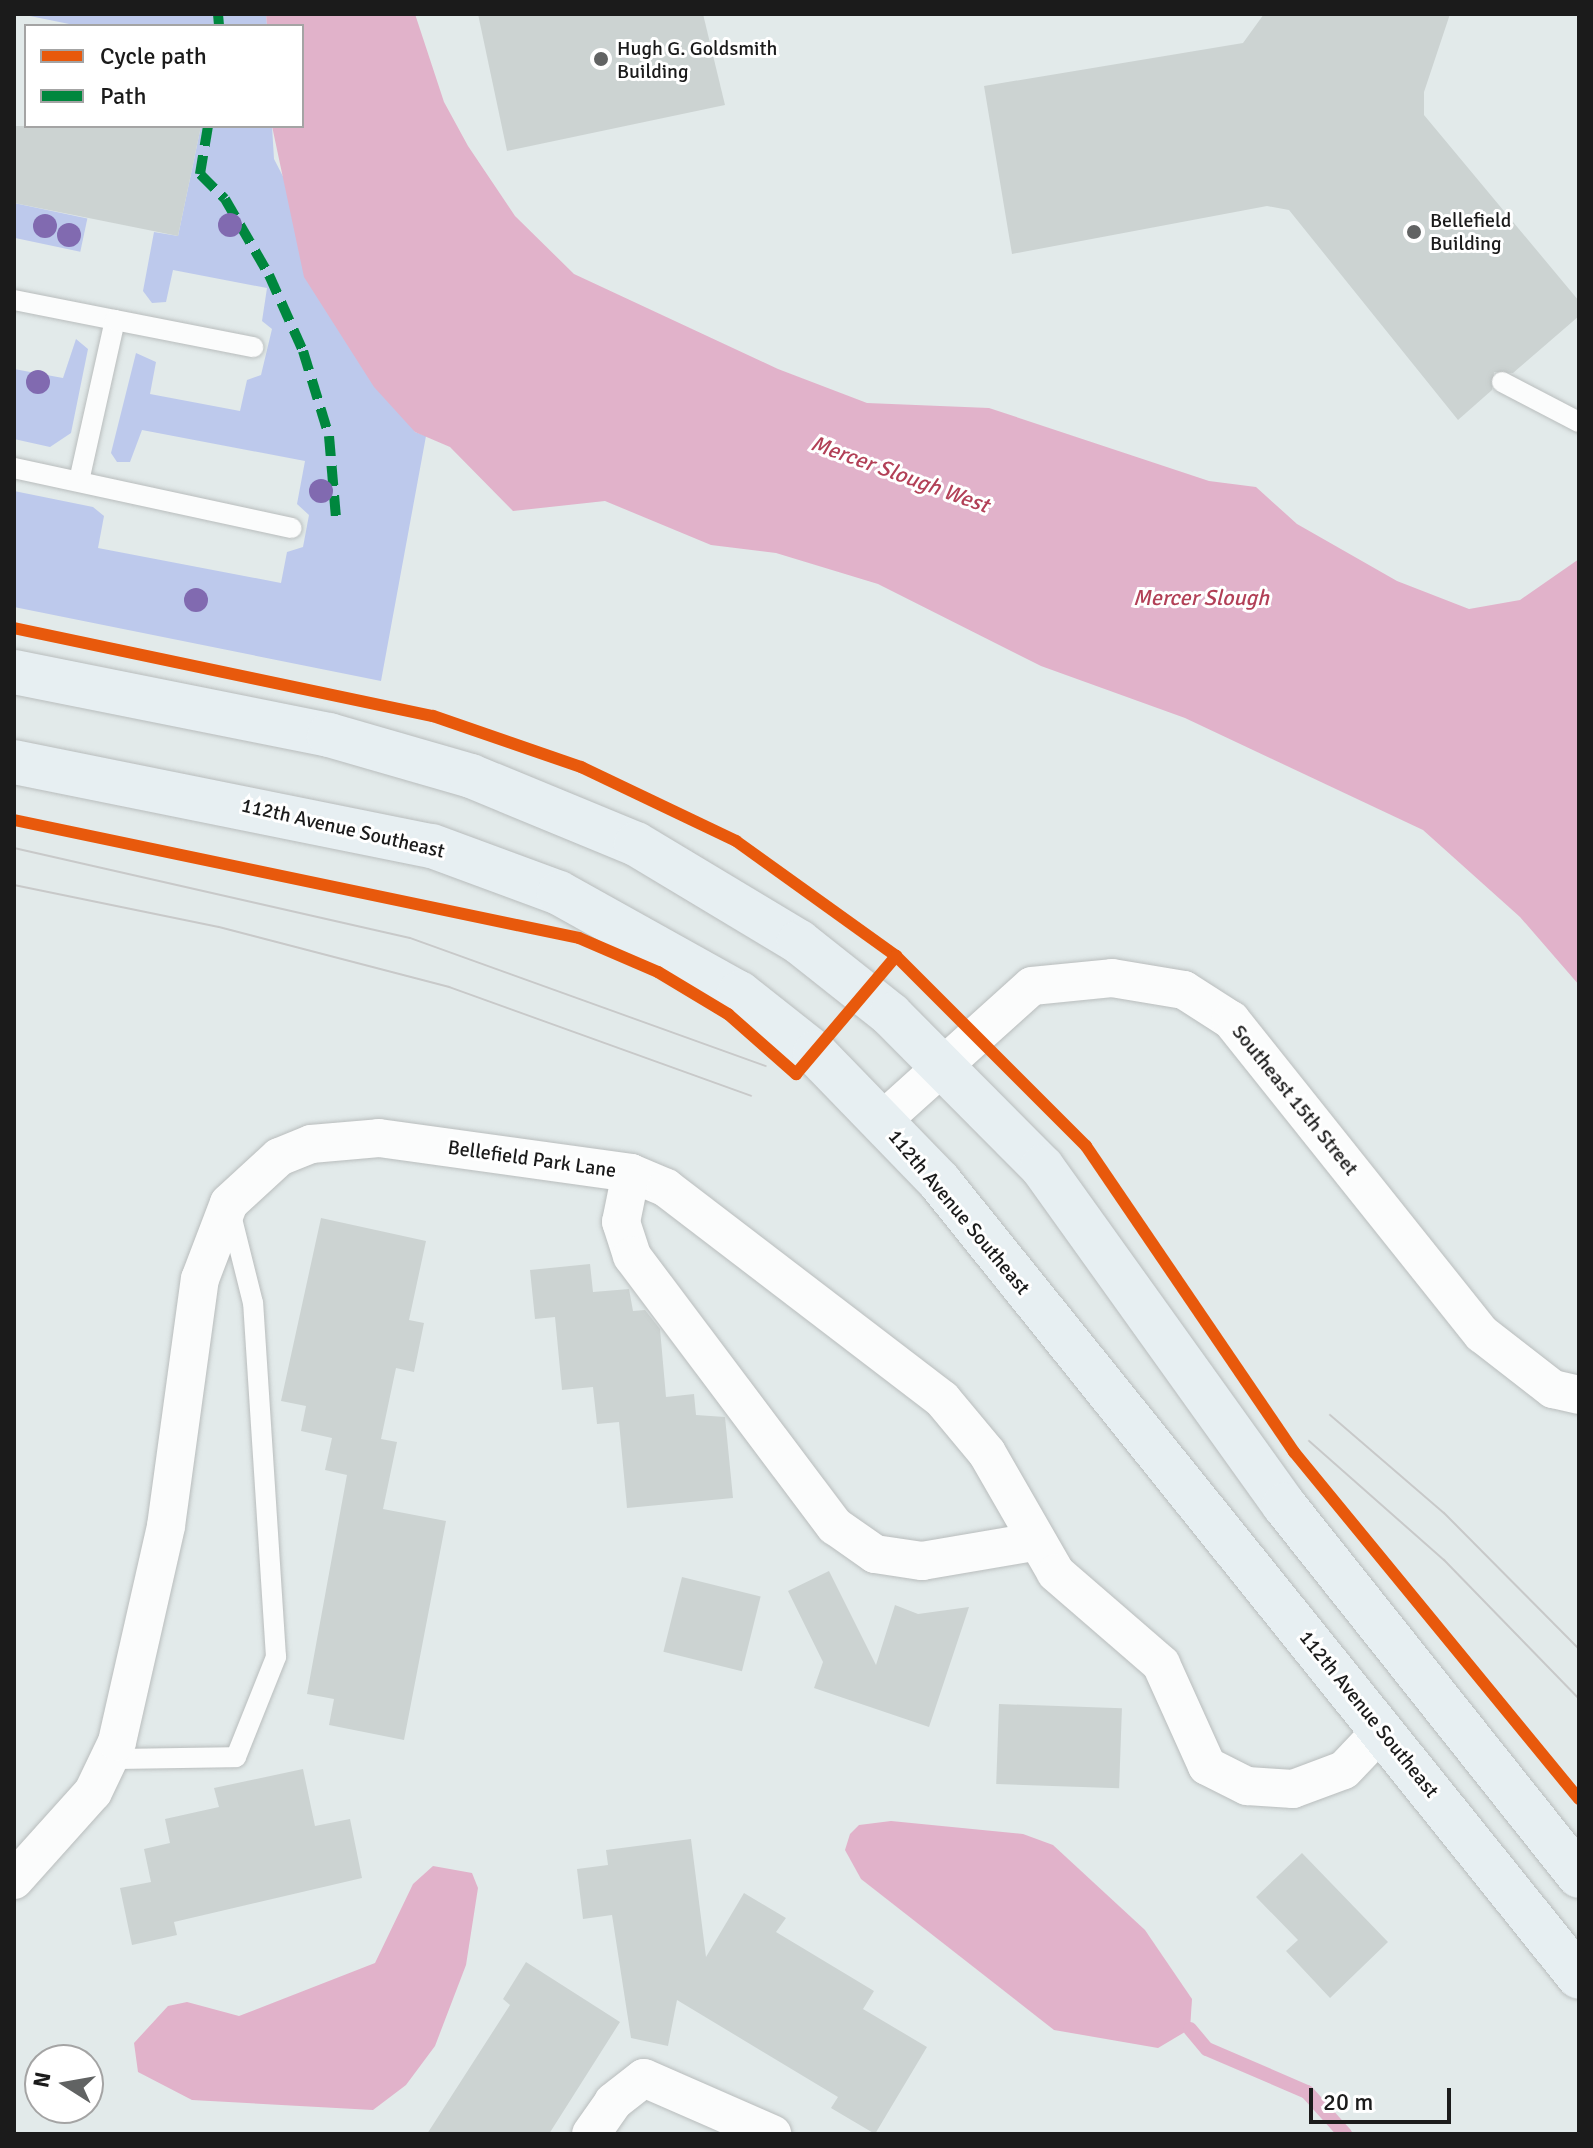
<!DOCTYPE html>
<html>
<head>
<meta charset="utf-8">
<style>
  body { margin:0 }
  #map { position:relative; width:1593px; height:2148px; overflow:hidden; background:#e2eaea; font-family:Signika,sans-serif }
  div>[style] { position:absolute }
  .grass>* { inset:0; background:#bdc9ec; transform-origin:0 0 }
  .water>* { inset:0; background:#e1b2ca }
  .stream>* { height:14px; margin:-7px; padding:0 7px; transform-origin:7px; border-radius:7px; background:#e1b2ca }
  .building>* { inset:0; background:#ccd3d2; transform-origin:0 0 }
  .roads { filter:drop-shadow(0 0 2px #b9bdbd) drop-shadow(0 0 2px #b9bdbd) }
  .service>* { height:20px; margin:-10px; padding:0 10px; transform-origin:10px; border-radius:10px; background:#fbfcfc }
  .minor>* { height:38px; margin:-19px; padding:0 19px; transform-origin:19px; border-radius:19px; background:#fbfcfc }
  .secondary>* { height:44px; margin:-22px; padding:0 22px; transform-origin:22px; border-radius:22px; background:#e7eff2 }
  .tram>* { height:2px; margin:-1px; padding:0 1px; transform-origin:1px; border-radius:1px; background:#c8c9c9 }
  .quiet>* { height:10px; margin-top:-5px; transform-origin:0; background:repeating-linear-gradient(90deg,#00873e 0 20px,transparent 0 30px) }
  .cycleway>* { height:12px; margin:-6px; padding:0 6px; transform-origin:6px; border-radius:6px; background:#e8590c }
  .trees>* { width:24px; height:24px; margin:-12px; border-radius:50%; background:#816ab0 }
  .dots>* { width:22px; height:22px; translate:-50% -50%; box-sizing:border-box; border:4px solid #fff; border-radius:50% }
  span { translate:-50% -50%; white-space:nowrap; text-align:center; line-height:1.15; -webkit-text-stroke:6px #fff; paint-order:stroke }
  .poi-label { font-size:20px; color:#1b1b1b }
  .left { translate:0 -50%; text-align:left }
  .street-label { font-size:20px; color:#1b1b1b }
  .water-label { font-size:22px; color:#b24057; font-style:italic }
  .frame { position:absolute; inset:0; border:16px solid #1b1b1b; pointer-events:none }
  .legend { position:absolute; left:24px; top:24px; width:280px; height:104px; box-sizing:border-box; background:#fff; border:2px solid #a4a4a4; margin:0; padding:10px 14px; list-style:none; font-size:24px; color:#1b1b1b }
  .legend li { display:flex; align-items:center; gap:16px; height:40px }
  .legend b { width:40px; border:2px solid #a4a4a4 }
  .north { position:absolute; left:24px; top:2044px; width:80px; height:80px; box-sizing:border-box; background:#fff; border:2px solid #a4a4a4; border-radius:50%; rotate:281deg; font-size:22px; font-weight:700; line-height:32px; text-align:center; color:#1b1b1b }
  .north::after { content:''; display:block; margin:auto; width:28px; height:36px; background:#616363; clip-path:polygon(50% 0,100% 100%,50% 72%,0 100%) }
  .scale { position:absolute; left:1309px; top:2088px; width:142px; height:36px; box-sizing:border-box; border:4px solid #1b1b1b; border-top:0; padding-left:10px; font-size:24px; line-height:28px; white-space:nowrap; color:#1b1b1b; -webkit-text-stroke:6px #fff; paint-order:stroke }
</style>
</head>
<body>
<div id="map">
  <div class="grass">
    <i style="clip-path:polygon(20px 14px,266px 14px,267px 26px,79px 26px)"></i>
    <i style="clip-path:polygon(201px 126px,272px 126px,274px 159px,415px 432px,426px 436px,381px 681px,14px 607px,14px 491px,93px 507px,104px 516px,98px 548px,281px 583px,287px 552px,303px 547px,309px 515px,297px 504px,305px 461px,142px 430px,130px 462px,117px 462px,111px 453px,136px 353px,156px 362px,150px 394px,240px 411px,247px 380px,261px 375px,272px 329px,262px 321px,267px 288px,173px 270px,166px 302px,152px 303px,143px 291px,154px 232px,178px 236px)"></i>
    <i style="left:14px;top:203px;width:75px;height:34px;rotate:12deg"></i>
    <i style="clip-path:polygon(76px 339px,88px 349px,71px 433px,50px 447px,14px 439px,14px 369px,63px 378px)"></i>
  </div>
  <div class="water">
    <i style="clip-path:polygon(266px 14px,415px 14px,444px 102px,468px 146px,515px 216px,574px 274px,778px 369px,867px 403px,989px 408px,1209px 481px,1256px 487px,1297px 524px,1397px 581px,1469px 609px,1520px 600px,1579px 559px,1579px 985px,1520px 917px,1423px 830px,1185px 718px,1041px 666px,878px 584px,776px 553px,711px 545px,605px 501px,513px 511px,450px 447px,415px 432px,374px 387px,304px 277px,272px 126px,302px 126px,302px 26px,267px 26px)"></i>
    <i style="clip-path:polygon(891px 1821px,1023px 1834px,1053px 1845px,1145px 1930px,1192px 1999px,1190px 2029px,1158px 2048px,1054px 2030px,861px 1879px,845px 1850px,850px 1834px,859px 1825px)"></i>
    <i style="clip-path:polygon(433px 1866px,472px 1873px,478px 1888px,466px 1965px,435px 2046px,406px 2085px,373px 2110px,192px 2100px,138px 2072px,134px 2043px,168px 2006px,187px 2002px,239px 2016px,375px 1963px,413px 1884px)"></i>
  </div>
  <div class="stream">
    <i style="left:1190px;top:2029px;width:26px;rotate:50deg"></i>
    <i style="left:1207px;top:2049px;width:109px;rotate:23.3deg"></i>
    <i style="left:1307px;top:2092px;width:57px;rotate:47.9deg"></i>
  </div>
  <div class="building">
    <i style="clip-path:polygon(478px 14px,703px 14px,725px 105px,507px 151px)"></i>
    <i style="clip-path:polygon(1264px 14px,1450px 14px,1424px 92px,1424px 115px,1579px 301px,1579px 316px,1513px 373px,1494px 372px,1492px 390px,1458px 420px,1289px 210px,1267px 206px,1012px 254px,984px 86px,1243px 43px)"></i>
    <i style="clip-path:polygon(14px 126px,201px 126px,178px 236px,14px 203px)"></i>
    <i style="clip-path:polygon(321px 1218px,426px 1241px,409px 1320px,424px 1323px,414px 1372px,396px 1368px,381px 1439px,397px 1442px,383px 1509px,446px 1521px,404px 1740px,329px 1725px,334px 1699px,307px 1694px,347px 1475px,325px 1470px,332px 1438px,301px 1431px,306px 1406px,281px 1401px)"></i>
    <i style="clip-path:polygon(590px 1264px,593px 1292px,629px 1289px,633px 1311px,645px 1310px,660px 1329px,666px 1397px,694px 1394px,696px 1415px,725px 1417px,733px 1498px,627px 1508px,619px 1422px,597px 1424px,593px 1387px,562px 1390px,555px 1317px,535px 1319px,530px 1270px)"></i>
    <i style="clip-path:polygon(829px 1571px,876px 1665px,895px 1605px,918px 1614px,969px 1607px,929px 1727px,814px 1688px,823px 1662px,788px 1591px)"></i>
    <i style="left:682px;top:1577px;width:81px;height:77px;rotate:14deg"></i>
    <i style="left:999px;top:1704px;width:123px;height:80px;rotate:2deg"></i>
    <i style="clip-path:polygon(303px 1769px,315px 1826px,350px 1819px,362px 1878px,174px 1922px,177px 1935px,132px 1945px,120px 1888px,151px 1882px,144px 1849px,170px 1843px,165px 1819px,219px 1807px,214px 1788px)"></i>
    <i style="clip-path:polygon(691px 1839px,706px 1957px,744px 1893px,786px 1918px,776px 1932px,874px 1991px,863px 2009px,927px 2047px,875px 2134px,831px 2108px,838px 2097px,677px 2000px,668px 2046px,631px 2038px,612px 1915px,583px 1919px,577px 1869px,608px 1865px,606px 1850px)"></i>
    <i style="clip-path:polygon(1302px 1853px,1388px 1942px,1330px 1998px,1286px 1951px,1298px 1940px,1256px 1897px)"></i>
    <i style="clip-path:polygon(526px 1962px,620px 2022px,549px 2134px,427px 2134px,510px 2005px,503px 1999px)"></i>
  </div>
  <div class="roads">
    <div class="service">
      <i style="left:14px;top:300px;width:103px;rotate:11.2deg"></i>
      <i style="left:115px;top:320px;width:165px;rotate:102.6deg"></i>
      <i style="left:115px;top:320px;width:141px;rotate:11.1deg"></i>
      <i style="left:1502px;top:382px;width:87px;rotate:27.5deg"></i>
      <i style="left:14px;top:468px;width:284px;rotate:12.2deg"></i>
      <i style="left:111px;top:1759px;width:125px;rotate:-0.9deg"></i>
      <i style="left:236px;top:1757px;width:108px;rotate:-68.2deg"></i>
      <i style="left:276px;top:1657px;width:355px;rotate:-93.7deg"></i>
      <i style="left:253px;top:1303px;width:95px;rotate:-104deg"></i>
    </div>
    <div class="minor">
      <i style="left:883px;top:1120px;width:200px;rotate:-42deg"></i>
      <i style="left:1032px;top:986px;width:80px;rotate:-5.7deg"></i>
      <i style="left:1112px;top:978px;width:73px;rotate:9.5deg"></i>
      <i style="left:1184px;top:990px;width:56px;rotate:32.6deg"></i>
      <i style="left:1231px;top:1020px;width:402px;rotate:51.4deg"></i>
      <i style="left:1482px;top:1334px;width:90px;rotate:37.8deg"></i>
      <i style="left:1553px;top:1389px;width:27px;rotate:13deg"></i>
      <i style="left:631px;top:1173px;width:50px;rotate:101.5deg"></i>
      <i style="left:621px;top:1222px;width:36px;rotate:72deg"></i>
      <i style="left:632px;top:1256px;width:338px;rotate:53.1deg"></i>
      <i style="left:835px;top:1526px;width:49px;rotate:35deg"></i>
      <i style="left:875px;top:1554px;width:48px;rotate:8.5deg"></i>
      <i style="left:922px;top:1561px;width:113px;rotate:-9.7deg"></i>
      <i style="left:14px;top:1880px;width:118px;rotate:-48.1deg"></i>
      <i style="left:93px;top:1792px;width:55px;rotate:-64.4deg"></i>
      <i style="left:117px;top:1742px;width:221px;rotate:-77.2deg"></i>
      <i style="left:166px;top:1526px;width:249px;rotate:-82.2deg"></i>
      <i style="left:200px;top:1279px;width:81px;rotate:-69.1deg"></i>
      <i style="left:229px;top:1203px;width:68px;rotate:-42.6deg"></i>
      <i style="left:279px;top:1157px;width:35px;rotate:-22deg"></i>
      <i style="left:311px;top:1144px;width:68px;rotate:-5deg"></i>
      <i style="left:379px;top:1138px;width:254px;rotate:7.9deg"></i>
      <i style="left:631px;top:1173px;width:38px;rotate:23deg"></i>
      <i style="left:666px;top:1188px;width:347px;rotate:37.4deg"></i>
      <i style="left:942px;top:1399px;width:70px;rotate:50.2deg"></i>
      <i style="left:987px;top:1453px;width:138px;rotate:60.1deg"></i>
      <i style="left:1056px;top:1573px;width:139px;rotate:40.9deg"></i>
      <i style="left:1161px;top:1664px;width:112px;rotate:65.7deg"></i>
      <i style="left:1207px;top:1766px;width:45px;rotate:26.6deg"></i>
      <i style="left:1247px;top:1786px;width:46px;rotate:3.7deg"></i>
      <i style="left:1293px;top:1789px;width:54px;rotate:-20.4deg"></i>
      <i style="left:1344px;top:1770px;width:55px;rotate:-46.5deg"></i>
      <i style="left:591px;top:2134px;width:39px;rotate:-55deg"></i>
      <i style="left:613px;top:2102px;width:39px;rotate:-38deg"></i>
      <i style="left:644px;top:2078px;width:140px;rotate:23.6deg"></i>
    </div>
    <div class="secondary">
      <i style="left:14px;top:672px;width:321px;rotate:11.3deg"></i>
      <i style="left:329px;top:735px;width:148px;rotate:16.1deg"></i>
      <i style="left:471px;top:776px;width:178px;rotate:22.4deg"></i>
      <i style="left:636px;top:844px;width:190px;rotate:31deg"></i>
      <i style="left:799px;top:942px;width:117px;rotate:38.4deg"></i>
      <i style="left:891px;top:1015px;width:214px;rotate:45.2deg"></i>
      <i style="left:1042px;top:1167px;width:416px;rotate:54.4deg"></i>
      <i style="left:1284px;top:1505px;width:474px;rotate:51.5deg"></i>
      <i style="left:14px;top:762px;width:426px;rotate:11.4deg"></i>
      <i style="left:432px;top:846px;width:135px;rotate:20.3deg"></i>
      <i style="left:559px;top:893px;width:206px;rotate:29.1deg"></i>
      <i style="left:739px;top:993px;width:97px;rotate:38.3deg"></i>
      <i style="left:815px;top:1053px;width:178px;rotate:45.9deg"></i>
      <i style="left:939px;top:1181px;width:1021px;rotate:51.2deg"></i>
    </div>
  </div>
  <div class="tram">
    <i style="left:14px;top:848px;width:406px;rotate:12.8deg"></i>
    <i style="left:410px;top:938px;width:378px;rotate:19.8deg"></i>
    <i style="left:14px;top:885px;width:209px;rotate:11.6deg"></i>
    <i style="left:219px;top:927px;width:238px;rotate:14.6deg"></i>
    <i style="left:449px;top:987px;width:321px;rotate:19.8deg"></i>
    <i style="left:1330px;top:1415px;width:150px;rotate:40.7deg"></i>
    <i style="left:1444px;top:1513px;width:192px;rotate:45.2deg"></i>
    <i style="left:1309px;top:1441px;width:180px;rotate:41.4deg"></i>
    <i style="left:1444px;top:1560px;width:194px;rotate:45.8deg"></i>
  </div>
  <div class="quiet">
    <i style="left:218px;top:14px;width:12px;rotate:85deg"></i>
    <i style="left:208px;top:126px;width:49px;rotate:99.5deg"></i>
    <i style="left:200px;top:174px;width:35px;rotate:45deg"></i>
    <i style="left:225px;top:199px;width:88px;rotate:59.9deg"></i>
    <i style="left:269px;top:275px;width:83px;rotate:65.9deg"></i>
    <i style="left:303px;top:351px;width:89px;rotate:73deg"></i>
    <i style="left:329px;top:436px;width:81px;rotate:85.1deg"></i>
  </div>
  <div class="cycleway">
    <i style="left:14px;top:628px;width:428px;rotate:11.9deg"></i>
    <i style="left:433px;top:716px;width:157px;rotate:19deg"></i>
    <i style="left:581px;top:767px;width:172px;rotate:25.5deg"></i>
    <i style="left:736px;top:841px;width:197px;rotate:35.7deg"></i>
    <i style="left:896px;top:956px;width:269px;rotate:45deg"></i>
    <i style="left:1086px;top:1146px;width:370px;rotate:55.8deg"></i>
    <i style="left:1294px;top:1452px;width:449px;rotate:50.6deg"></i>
    <i style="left:14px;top:820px;width:577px;rotate:11.8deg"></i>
    <i style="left:579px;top:938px;width:86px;rotate:23.3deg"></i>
    <i style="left:658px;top:972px;width:82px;rotate:31deg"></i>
    <i style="left:728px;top:1014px;width:91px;rotate:41.4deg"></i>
    <i style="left:796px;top:1074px;width:155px;rotate:-49.7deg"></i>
  </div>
  <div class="trees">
    <i style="left:230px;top:225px"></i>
    <i style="left:45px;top:226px"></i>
    <i style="left:69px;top:235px"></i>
    <i style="left:38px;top:382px"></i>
    <i style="left:321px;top:491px"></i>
    <i style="left:196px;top:600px"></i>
  </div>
  <div class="dots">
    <i style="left:601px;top:59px;background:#616363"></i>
    <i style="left:1414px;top:232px;background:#616363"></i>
  </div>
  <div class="poi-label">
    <span class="left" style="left:617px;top:60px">Hugh G. Goldsmith<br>Building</span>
    <span class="left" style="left:1430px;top:232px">Bellefield<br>Building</span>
  </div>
  <div class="street-label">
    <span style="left:343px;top:828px;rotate:13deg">112th Avenue Southeast</span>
    <span style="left:1295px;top:1100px;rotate:51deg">Southeast 15th Street</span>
    <span style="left:532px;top:1159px;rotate:8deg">Bellefield Park Lane</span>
    <span style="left:959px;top:1212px;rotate:50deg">112th Avenue Southeast</span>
    <span style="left:1369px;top:1714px;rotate:51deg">112th Avenue Southeast</span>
  </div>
  <div class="water-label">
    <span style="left:900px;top:474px;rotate:20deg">Mercer Slough West</span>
    <span style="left:1201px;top:598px">Mercer Slough</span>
  </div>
  <div class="frame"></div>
  <ul class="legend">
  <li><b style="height:10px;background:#e8590c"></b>Cycle path</li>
  <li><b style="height:10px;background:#00873e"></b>Path</li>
  </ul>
  <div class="north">N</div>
  <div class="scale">20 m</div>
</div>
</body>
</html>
